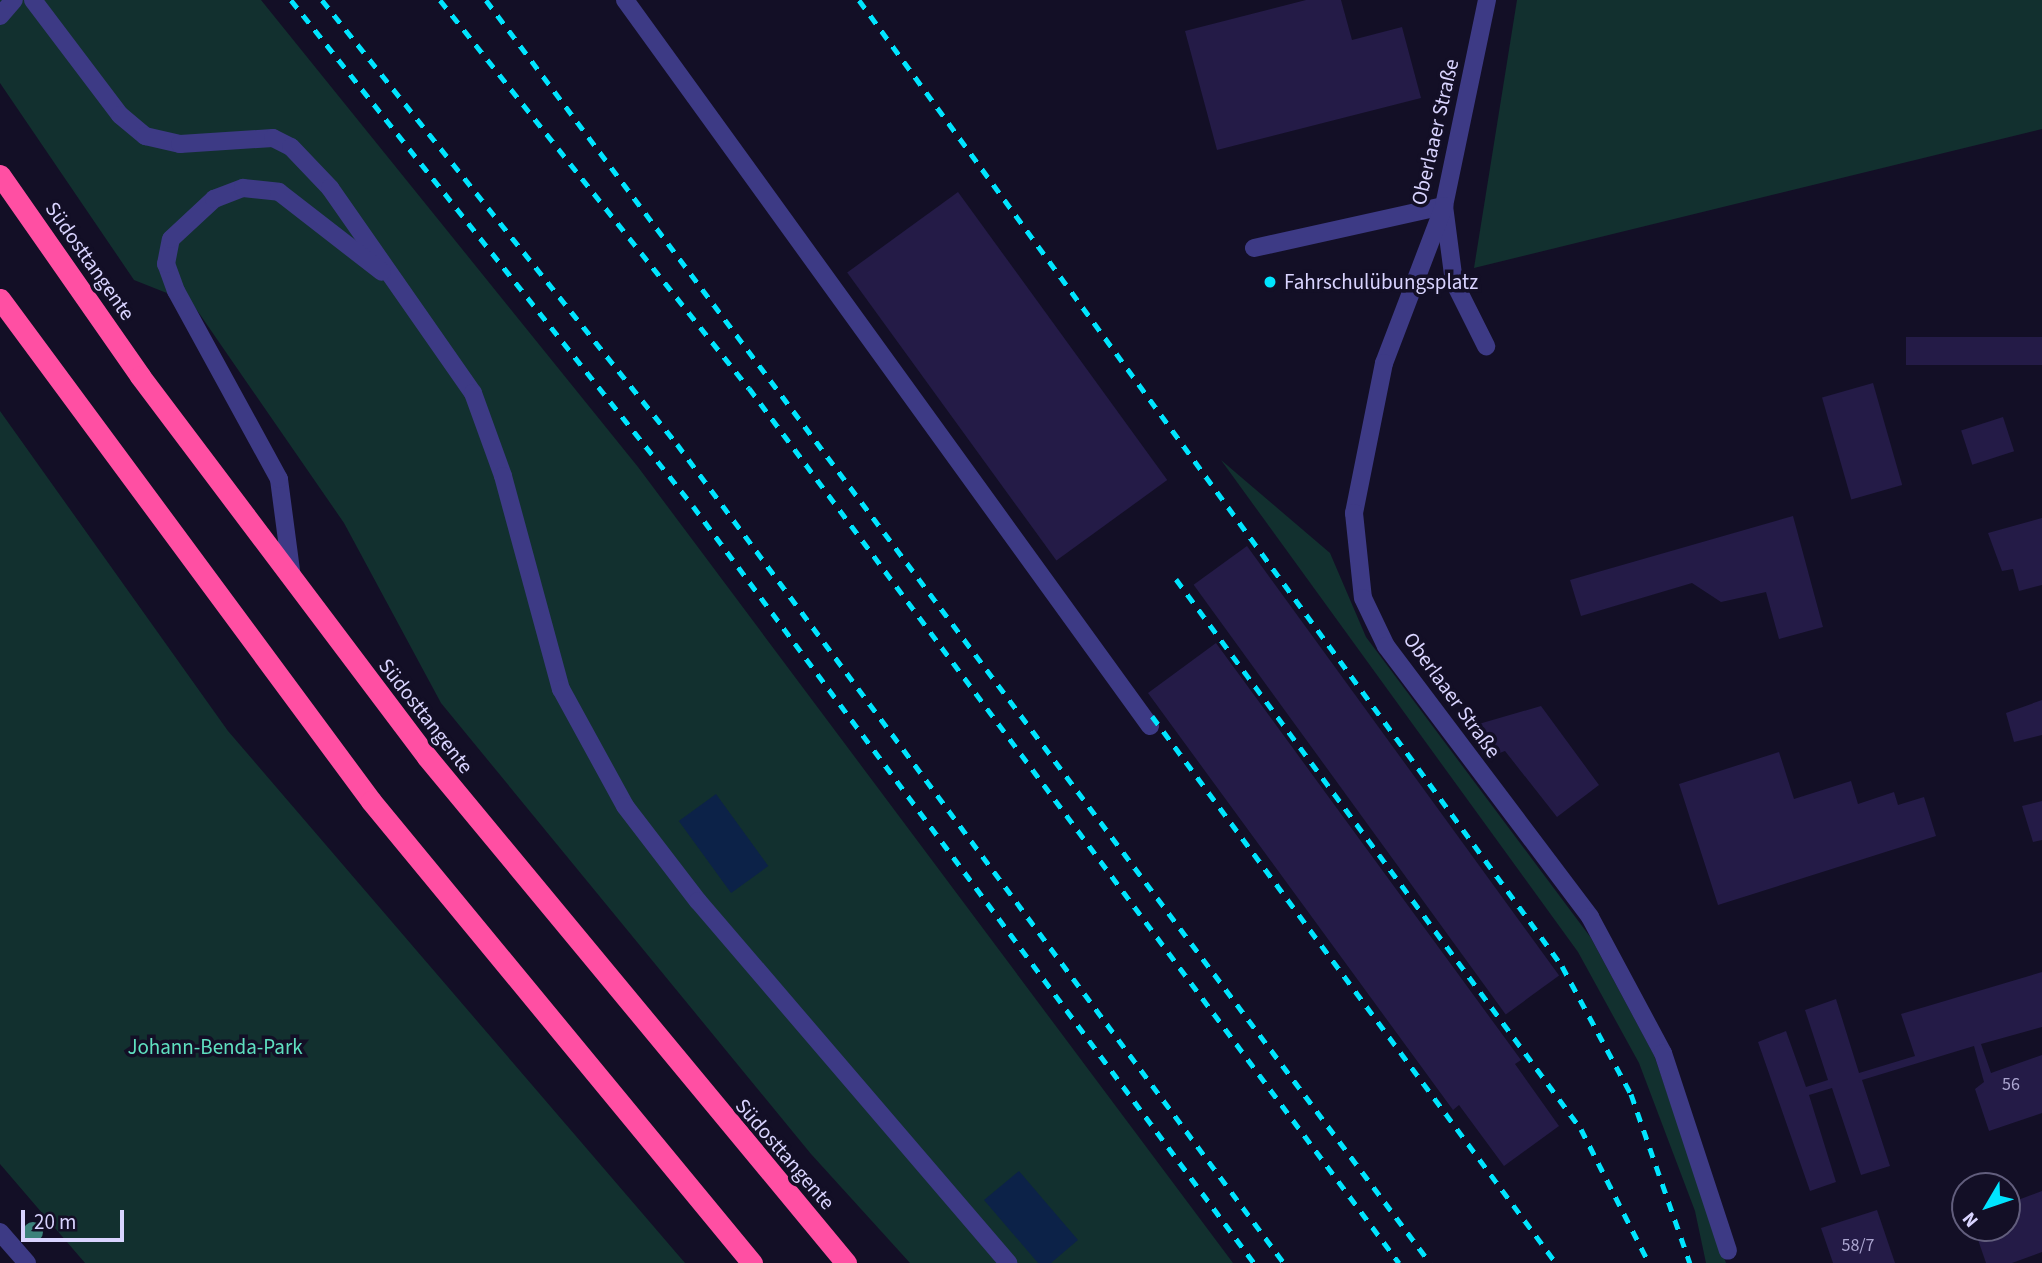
<!DOCTYPE html>
<html>
<head>
<meta charset="utf-8">
<style>
  body { margin:0 }
  #map { position:relative; width:2042px; height:1263px; overflow:hidden; background:#130f26; font-family:"Source Sans 3",sans-serif }
  div>[style] { position:absolute }
  .green>* { inset:0; background:#12302f }
  .water>* { inset:0; background:#0c2248; transform-origin:0 0 }
  .building>* { inset:0; background:#241b47; transform-origin:0 0 }
  .service>* { height:18px; margin:-9px; padding:0 9px; transform-origin:9px; border-radius:9px; background:#3d3a85 }
  .minor>* { height:18px; margin:-9px; padding:0 9px; transform-origin:9px; border-radius:9px; background:#3d3a85 }
  .motorway>* { height:21px; margin:-10.5px; padding:0 10.5px; transform-origin:10.5px; border-radius:10.5px; background:#ff4fa3 }
  .rail>* { height:5px; margin-top:-2.5px; transform-origin:0; background:repeating-linear-gradient(90deg,#00e5ff 0 10px,transparent 0 19px) }
  .trees>* { width:20px; height:20px; margin:-10px; border-radius:50%; background:#3d827b }
  .dots>* { width:19px; height:19px; translate:-50% -50%; box-sizing:border-box; border:4px solid #130f26; border-radius:50% }
  span { translate:-50% -50%; white-space:nowrap; text-align:center; line-height:1.15; -webkit-text-stroke:7px #130f26; paint-order:stroke }
  .number-label { font-size:18px; color:#aca6d1 }
  .number-label span { -webkit-text-stroke-width:0 }
  .street-label { font-size:21px; color:#d9d4ff }
  .poi-label { font-size:21px; color:#d9d4ff }
  .left { translate:0 -50%; text-align:left }
  .park-label { font-size:21px; color:#5fe0c0 }
  .north { position:absolute; left:1951px; top:1172px; width:70px; height:70px; box-sizing:border-box; background:#130f26; border:2px solid #625e7d; border-radius:50%; rotate:231deg; font-size:19px; font-weight:700; line-height:28px; text-align:center; color:#d9d4ff }
  .north::after { content:''; display:block; margin:auto; width:24px; height:32px; background:#00e5ff; clip-path:polygon(50% 0,100% 100%,50% 72%,0 100%) }
  .scale { position:absolute; left:21px; top:1210px; width:103px; height:32px; box-sizing:border-box; border:4px solid #d9d4ff; border-top:0; padding-left:9px; font-size:21px; line-height:24px; white-space:nowrap; color:#d9d4ff; -webkit-text-stroke:5px #130f26; paint-order:stroke }
</style>
</head>
<body>
<div id="map">
  <div class="green">
    <i style="clip-path:polygon(0 0,261px 0,638px 467px,1233px 1263px,910px 1263px,811px 1154px,441px 703px,344px 523px,192px 303px,134px 280px,0 83px)"></i>
    <i style="clip-path:polygon(1517px 0,2042px 0,2042px 129px,1474px 268px)"></i>
    <i style="clip-path:polygon(0 411px,228px 731px,685px 1263px,85px 1263px,0 1164px)"></i>
    <i style="clip-path:polygon(1221px 460px,1330px 553px,1366px 637px,1591px 938px,1654px 1055px,1726px 1263px,1706px 1263px,1695px 1211px,1639px 1063px,1578px 952px)"></i>
  </div>
  <div class="water">
    <i style="left:716px;top:794px;width:89px;height:46px;rotate:54deg"></i>
    <i style="clip-path:polygon(1019px 1171px,1078px 1240px,1051px 1263px,1038px 1263px,984px 1200px)"></i>
  </div>
  <div class="building">
    <i style="clip-path:polygon(1306px 0,1341px 0,1352px 40px,1402px 27px,1421px 98px,1217px 150px,1185px 31px)"></i>
    <i style="left:958px;top:192px;width:356px;height:137px;rotate:54deg"></i>
    <i style="left:2042px;top:337px;width:28px;height:136px;rotate:90deg"></i>
    <i style="left:1873px;top:383px;width:106px;height:53px;rotate:74deg"></i>
    <i style="left:2003px;top:417px;width:36px;height:44px;rotate:72deg"></i>
    <i style="clip-path:polygon(1793px 516px,1823px 627px,1779px 639px,1766px 592px,1721px 602px,1692px 583px,1581px 616px,1570px 580px)"></i>
    <i style="clip-path:polygon(2042px 518px,2042px 585px,2019px 591px,2013px 569px,2002px 571px,1988px 533px)"></i>
    <i style="left:1247px;top:546px;width:531px;height:66px;rotate:54deg"></i>
    <i style="clip-path:polygon(1216px 643px,1521px 1060px,1515px 1064px,1559px 1126px,1504px 1166px,1459px 1105px,1453px 1110px,1148px 693px)"></i>
    <i style="clip-path:polygon(2042px 700px,2042px 735px,2014px 742px,2006px 713px)"></i>
    <i style="clip-path:polygon(1541px 706px,1599px 785px,1557px 817px,1505px 751px,1486px 758px,1465px 728px)"></i>
    <i style="clip-path:polygon(1779px 752px,1794px 799px,1851px 781px,1858px 804px,1894px 792px,1898px 805px,1924px 797px,1936px 836px,1718px 905px,1679px 784px)"></i>
    <i style="clip-path:polygon(2042px 801px,2042px 840px,2033px 842px,2022px 806px)"></i>
    <i style="clip-path:polygon(2042px 972px,2042px 1027px,1981px 1044px,1991px 1073px,2042px 1055px,2042px 1113px,1989px 1131px,1975px 1089px,1984px 1082px,1974px 1046px,1862px 1080px,1890px 1166px,1861px 1175px,1832px 1088px,1809px 1095px,1836px 1182px,1810px 1191px,1758px 1042px,1786px 1031px,1806px 1087px,1828px 1080px,1805px 1010px,1836px 999px,1859px 1073px,1915px 1056px,1901px 1014px)"></i>
    <i style="clip-path:polygon(2042px 1191px,2042px 1252px,2012px 1263px,1986px 1263px,1974px 1228px,2007px 1228px,2007px 1204px)"></i>
    <i style="clip-path:polygon(1877px 1210px,1895px 1263px,1833px 1263px,1821px 1228px)"></i>
  </div>
  <div class="service">
    <i style="left:33px;top:0;width:144px;rotate:52.9deg"></i>
    <i style="left:120px;top:115px;width:33px;rotate:40deg"></i>
    <i style="left:145px;top:136px;width:36px;rotate:13deg"></i>
    <i style="left:180px;top:144px;width:93px;rotate:-3.7deg"></i>
    <i style="left:273px;top:138px;width:20px;rotate:27deg"></i>
    <i style="left:291px;top:147px;width:57px;rotate:46.4deg"></i>
    <i style="left:330px;top:188px;width:250px;rotate:55.1deg"></i>
    <i style="left:473px;top:393px;width:88px;rotate:70.1deg"></i>
    <i style="left:503px;top:476px;width:221px;rotate:74.8deg"></i>
    <i style="left:561px;top:689px;width:133px;rotate:61.3deg"></i>
    <i style="left:625px;top:806px;width:120px;rotate:52.5deg"></i>
    <i style="left:698px;top:901px;width:477px;rotate:49.4deg"></i>
    <i style="left:625px;top:0;width:896px;rotate:54.13deg"></i>
    <i style="left:1254px;top:248px;width:195px;rotate:-12.5deg"></i>
    <i style="left:1444px;top:206px;width:77px;rotate:82.5deg"></i>
    <i style="left:1454px;top:282px;width:72px;rotate:63.4deg"></i>
    <i style="left:292px;top:578px;width:100px;rotate:-97.5deg"></i>
    <i style="left:279px;top:479px;width:214px;rotate:-118.7deg"></i>
    <i style="left:176px;top:291px;width:29px;rotate:-110deg"></i>
    <i style="left:166px;top:264px;width:25px;rotate:-79deg"></i>
    <i style="left:171px;top:239px;width:59px;rotate:-42.9deg"></i>
    <i style="left:214px;top:199px;width:31px;rotate:-21deg"></i>
    <i style="left:243px;top:188px;width:36px;rotate:6deg"></i>
    <i style="left:279px;top:192px;width:130px;rotate:37.8deg"></i>
  </div>
  <div class="minor">
    <i style="left:1487px;top:0;width:210px;rotate:101.8deg"></i>
    <i style="left:1444px;top:206px;width:168px;rotate:110.9deg"></i>
    <i style="left:1384px;top:363px;width:153px;rotate:101.3deg"></i>
    <i style="left:1354px;top:513px;width:85px;rotate:84deg"></i>
    <i style="left:1363px;top:598px;width:53px;rotate:64.4deg"></i>
    <i style="left:1386px;top:646px;width:339px;rotate:53deg"></i>
    <i style="left:1590px;top:917px;width:154px;rotate:61.8deg"></i>
    <i style="left:1663px;top:1053px;width:208px;rotate:71.8deg"></i>
    <i style="left:0;top:16px;width:21px;rotate:-49deg"></i>
    <i style="left:0;top:1232px;width:41px;rotate:48.9deg"></i>
  </div>
  <div class="motorway">
    <i style="left:0;top:175px;width:245px;rotate:55.1deg"></i>
    <i style="left:140px;top:376px;width:477px;rotate:53deg"></i>
    <i style="left:427px;top:757px;width:657px;rotate:50.37deg"></i>
    <i style="left:0;top:299px;width:624px;rotate:53.53deg"></i>
    <i style="left:371px;top:801px;width:599px;rotate:50.49deg"></i>
  </div>
  <div class="rail">
    <i style="left:291px;top:0;width:646px;rotate:51.53deg"></i>
    <i style="left:693px;top:506px;width:942px;rotate:53.46deg"></i>
    <i style="left:322px;top:0;width:568px;rotate:51.36deg"></i>
    <i style="left:677px;top:444px;width:1019px;rotate:53.46deg"></i>
    <i style="left:440px;top:0;width:496px;rotate:51.5deg"></i>
    <i style="left:749px;top:388px;width:1090px;rotate:53.39deg"></i>
    <i style="left:486px;top:0;width:1577px;rotate:53.22deg"></i>
    <i style="left:859px;top:0;width:1195px;rotate:53.95deg"></i>
    <i style="left:1562px;top:966px;width:145px;rotate:61.7deg"></i>
    <i style="left:1631px;top:1094px;width:179px;rotate:70.8deg"></i>
    <i style="left:1176px;top:579px;width:683px;rotate:53.63deg"></i>
    <i style="left:1581px;top:1129px;width:150px;rotate:63.1deg"></i>
    <i style="left:1152px;top:716px;width:680px;rotate:53.55deg"></i>
  </div>
  <div class="trees">
    <i style="left:33px;top:1232px"></i>
  </div>
  <div class="dots">
    <i style="left:1270px;top:282px;background:#00e5ff"></i>
  </div>
  <div class="number-label">
    <span style="left:2011px;top:1085px">56</span>
    <span style="left:1858px;top:1246px">58/7</span>
  </div>
  <div class="street-label">
    <span style="left:1435px;top:132px;rotate:-77deg">Oberlaaer Straße</span>
    <span style="left:90px;top:261px;rotate:55deg">Südosttangente</span>
    <span style="left:1452px;top:695px;rotate:54deg">Oberlaaer Straße</span>
    <span style="left:426px;top:716px;rotate:52deg">Südosttangente</span>
    <span style="left:785px;top:1154px;rotate:49deg">Südosttangente</span>
  </div>
  <div class="poi-label">
    <span class="left" style="left:1284px;top:282px">Fahrschulübungsplatz</span>
  </div>
  <div class="park-label">
    <span style="left:215px;top:1047px">Johann-Benda-Park</span>
  </div>
  <div class="north">N</div>
  <div class="scale">20 m</div>
</div>
</body>
</html>
